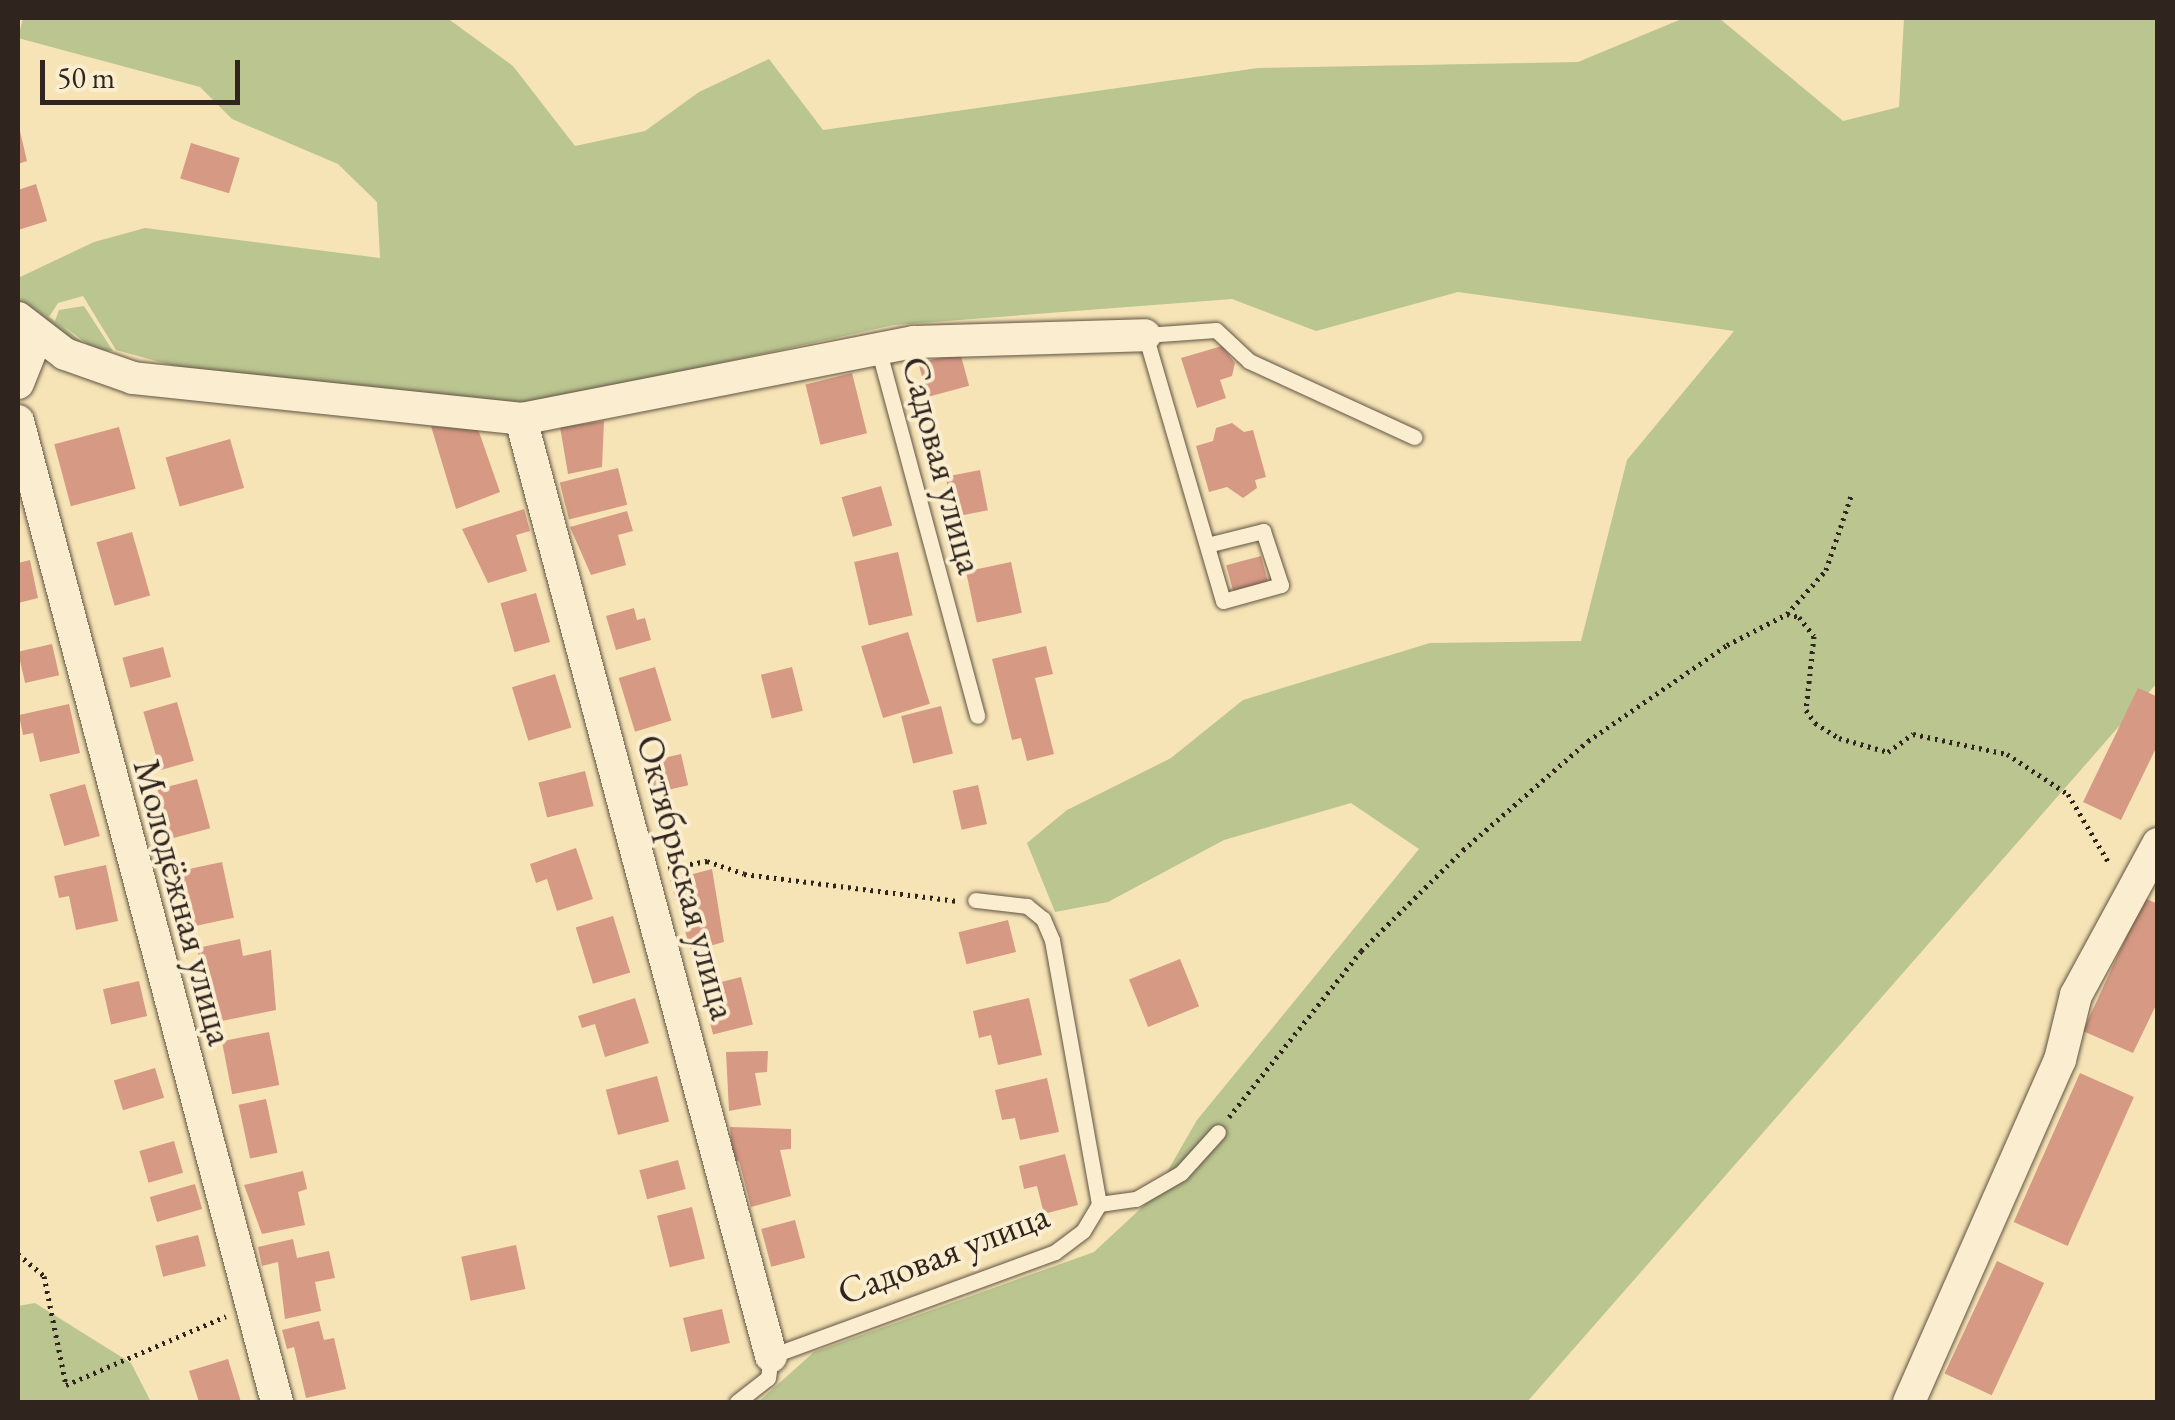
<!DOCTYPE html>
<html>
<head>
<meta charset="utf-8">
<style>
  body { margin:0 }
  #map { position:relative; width:2175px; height:1420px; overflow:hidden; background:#f7e4b6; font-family:"EB Garamond",serif }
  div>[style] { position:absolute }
  .green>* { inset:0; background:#bac590 }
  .building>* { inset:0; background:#d69984; transform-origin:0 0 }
  .path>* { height:5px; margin-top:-2.5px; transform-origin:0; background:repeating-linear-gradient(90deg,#2f241e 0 2.5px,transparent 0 7.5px) }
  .roads { filter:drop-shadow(0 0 2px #615444) drop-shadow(0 0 2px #615444) }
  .service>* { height:15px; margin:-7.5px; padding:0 7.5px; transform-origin:7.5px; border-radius:7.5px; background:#faedd0 }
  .minor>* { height:32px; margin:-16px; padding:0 16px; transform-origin:16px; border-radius:16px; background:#faedd0 }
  span { translate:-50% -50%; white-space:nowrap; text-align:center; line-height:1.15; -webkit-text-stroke:8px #faedd0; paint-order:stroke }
  .street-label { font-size:38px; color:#2f241e }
  .frame { position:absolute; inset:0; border:20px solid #2f241e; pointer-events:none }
  .scale { position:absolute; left:40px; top:60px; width:200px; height:45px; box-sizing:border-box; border:5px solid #2f241e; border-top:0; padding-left:12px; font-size:30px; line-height:35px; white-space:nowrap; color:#2f241e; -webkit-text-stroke:8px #faedd0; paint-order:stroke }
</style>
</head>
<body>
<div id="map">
  <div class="green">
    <i style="clip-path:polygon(23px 18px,447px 18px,513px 66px,575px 146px,645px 131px,699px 92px,769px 59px,823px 130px,1258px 68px,1578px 62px,1684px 18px,1719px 18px,1843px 121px,1899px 107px,1904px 18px,2157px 18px,2157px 683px,1527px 1402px,758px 1402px,814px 1352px,1094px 1252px,1152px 1198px,1197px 1120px,1419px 849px,1351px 803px,1224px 840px,1108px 902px,1055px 912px,1027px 843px,1067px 810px,1171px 758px,1243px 700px,1430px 643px,1581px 641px,1627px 460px,1734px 331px,1458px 292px,1316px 331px,1232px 299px,894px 325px,517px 408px,215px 377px,116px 350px,83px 296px,58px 303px,49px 317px,55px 321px,59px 310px,84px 306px,113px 351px,95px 350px,62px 325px,92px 351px,34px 327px,18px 303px,18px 278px,94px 242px,145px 228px,380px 258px,377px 202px,338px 164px,232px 119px,200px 87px,18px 38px)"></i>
    <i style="clip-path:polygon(35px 1303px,131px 1363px,151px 1402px,18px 1402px,18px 1306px)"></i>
  </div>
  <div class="building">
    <i style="clip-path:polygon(19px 127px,27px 161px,18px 164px,18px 128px)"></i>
    <i style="left:191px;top:143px;width:51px;height:37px;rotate:17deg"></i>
    <i style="clip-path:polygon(36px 184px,47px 221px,18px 230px,18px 190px)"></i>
    <i style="clip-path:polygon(1222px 346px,1235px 363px,1232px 376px,1220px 380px,1226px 398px,1197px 408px,1181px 358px)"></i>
    <i style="left:960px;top:352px;width:35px;height:43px;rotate:75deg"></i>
    <i style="left:852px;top:373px;width:62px;height:48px;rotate:76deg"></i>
    <i style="clip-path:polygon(604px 421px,602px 467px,568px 474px,560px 427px)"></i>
    <i style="clip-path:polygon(1232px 423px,1244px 432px,1253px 430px,1266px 477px,1255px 480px,1257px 488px,1243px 498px,1227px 487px,1209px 492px,1196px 446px,1213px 441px,1216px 428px)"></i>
    <i style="clip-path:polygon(431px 426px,478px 429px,500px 492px,456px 509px)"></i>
    <i style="left:119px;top:427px;width:64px;height:67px;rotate:75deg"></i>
    <i style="left:230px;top:439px;width:51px;height:67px;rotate:74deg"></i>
    <i style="left:618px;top:468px;width:38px;height:60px;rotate:76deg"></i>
    <i style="left:980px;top:470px;width:41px;height:35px;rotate:79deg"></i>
    <i style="left:881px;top:486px;width:41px;height:41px;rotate:74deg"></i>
    <i style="clip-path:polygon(524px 509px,530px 531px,516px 535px,527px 571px,488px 583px,462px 529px)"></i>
    <i style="clip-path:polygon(627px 511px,633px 531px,618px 535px,626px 565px,591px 575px,570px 527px)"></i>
    <i style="left:132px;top:532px;width:66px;height:37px;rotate:74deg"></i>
    <i style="left:898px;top:552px;width:65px;height:45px;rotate:77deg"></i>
    <i style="left:1261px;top:556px;width:28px;height:36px;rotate:75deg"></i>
    <i style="clip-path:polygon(30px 560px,38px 598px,18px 603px,18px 563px)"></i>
    <i style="left:1011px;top:562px;width:52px;height:46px;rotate:78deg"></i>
    <i style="left:536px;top:593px;width:51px;height:37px;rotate:74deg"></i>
    <i style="clip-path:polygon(634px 608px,637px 620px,645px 618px,651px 640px,616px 650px,606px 616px)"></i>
    <i style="left:908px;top:632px;width:75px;height:49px;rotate:73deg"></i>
    <i style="left:52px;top:644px;width:32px;height:35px;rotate:77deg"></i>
    <i style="clip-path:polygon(1046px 646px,1053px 674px,1035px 678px,1054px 754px,1027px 761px,1021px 738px,1012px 740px,992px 659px)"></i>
    <i style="left:163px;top:647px;width:31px;height:42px;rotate:75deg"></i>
    <i style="left:655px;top:667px;width:56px;height:38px;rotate:73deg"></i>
    <i style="left:792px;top:667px;width:45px;height:32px;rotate:76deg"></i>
    <i style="left:555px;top:674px;width:56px;height:45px;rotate:73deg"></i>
    <i style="clip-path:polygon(2138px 688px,2158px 697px,2158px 744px,2121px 820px,2083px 802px)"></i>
    <i style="left:177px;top:702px;width:61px;height:35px;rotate:74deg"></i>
    <i style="clip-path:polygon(69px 704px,80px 753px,40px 762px,33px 733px,23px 735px,19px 715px)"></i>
    <i style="left:941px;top:706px;width:49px;height:41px;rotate:76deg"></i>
    <i style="left:681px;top:754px;width:32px;height:38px;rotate:77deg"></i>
    <i style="left:585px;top:771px;width:36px;height:48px;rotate:76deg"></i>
    <i style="left:197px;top:779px;width:51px;height:41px;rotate:75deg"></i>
    <i style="left:85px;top:784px;width:54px;height:37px;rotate:74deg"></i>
    <i style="left:978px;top:785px;width:40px;height:26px;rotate:77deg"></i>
    <i style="clip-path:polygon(576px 848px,593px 899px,557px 911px,547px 879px,536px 883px,530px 864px)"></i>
    <i style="left:222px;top:862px;width:57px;height:42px;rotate:78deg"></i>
    <i style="clip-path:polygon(106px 865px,118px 921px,76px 930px,69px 896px,59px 898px,54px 876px)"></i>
    <i style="clip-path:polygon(712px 869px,724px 942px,691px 951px,670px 880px)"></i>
    <i style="clip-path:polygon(2144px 898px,2158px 904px,2158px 1001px,2133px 1053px,2083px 1031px)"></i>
    <i style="left:613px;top:916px;width:59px;height:39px;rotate:73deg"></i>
    <i style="left:1008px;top:920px;width:33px;height:51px;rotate:76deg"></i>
    <i style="clip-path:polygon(240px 939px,243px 956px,271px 950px,276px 1010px,212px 1023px,197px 948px)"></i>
    <i style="left:1180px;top:959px;width:51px;height:55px;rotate:68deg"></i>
    <i style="left:741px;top:977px;width:49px;height:41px;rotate:76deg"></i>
    <i style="left:139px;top:981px;width:36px;height:37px;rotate:77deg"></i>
    <i style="clip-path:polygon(635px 998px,649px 1043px,605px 1057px,595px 1024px,582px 1028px,578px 1016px)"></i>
    <i style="clip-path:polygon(1029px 998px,1042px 1055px,998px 1065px,991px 1035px,979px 1038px,973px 1011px)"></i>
    <i style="left:269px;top:1032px;width:54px;height:48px;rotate:79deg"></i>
    <i style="clip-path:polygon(768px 1051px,767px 1072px,755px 1073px,761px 1105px,729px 1111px,726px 1052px)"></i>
    <i style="left:155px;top:1068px;width:31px;height:43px;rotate:73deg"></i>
    <i style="left:2080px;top:1073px;width:59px;height:163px;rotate:24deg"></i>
    <i style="left:657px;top:1076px;width:47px;height:53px;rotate:75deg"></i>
    <i style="clip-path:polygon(1047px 1078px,1059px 1132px,1020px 1140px,1015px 1118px,1002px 1120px,995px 1090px)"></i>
    <i style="left:266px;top:1099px;width:55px;height:28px;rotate:78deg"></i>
    <i style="clip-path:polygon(730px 1127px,791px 1129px,791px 1149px,780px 1150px,791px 1196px,751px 1207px,739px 1161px,733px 1162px)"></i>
    <i style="left:174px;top:1141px;width:33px;height:36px;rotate:74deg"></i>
    <i style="clip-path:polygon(1065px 1154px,1078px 1205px,1044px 1214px,1037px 1186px,1024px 1189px,1019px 1166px)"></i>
    <i style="left:678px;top:1160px;width:30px;height:40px;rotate:75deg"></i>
    <i style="clip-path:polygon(303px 1171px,307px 1189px,298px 1192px,305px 1225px,262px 1234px,244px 1185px)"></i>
    <i style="left:195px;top:1184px;width:26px;height:47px;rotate:74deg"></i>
    <i style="left:692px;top:1207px;width:53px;height:36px;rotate:76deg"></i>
    <i style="left:795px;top:1220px;width:39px;height:35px;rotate:75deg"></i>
    <i style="left:198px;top:1235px;width:32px;height:44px;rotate:76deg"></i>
    <i style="clip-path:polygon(293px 1239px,297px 1258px,329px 1251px,335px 1278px,315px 1282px,321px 1311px,285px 1319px,278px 1262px,262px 1266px,258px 1247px)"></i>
    <i style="left:516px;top:1245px;width:45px;height:56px;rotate:78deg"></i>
    <i style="left:1997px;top:1261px;width:52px;height:124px;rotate:25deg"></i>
    <i style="left:722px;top:1309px;width:35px;height:40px;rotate:77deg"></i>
    <i style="clip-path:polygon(319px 1321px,324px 1340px,334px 1338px,346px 1389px,306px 1398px,294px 1347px,287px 1349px,282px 1330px)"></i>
    <i style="clip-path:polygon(228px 1359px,241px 1402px,199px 1402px,189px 1371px)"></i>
  </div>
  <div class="path">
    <i style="left:1787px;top:614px;width:59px;rotate:-48.4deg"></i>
    <i style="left:1826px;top:570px;width:78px;rotate:-71.3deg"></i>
    <i style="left:668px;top:868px;width:40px;rotate:-10deg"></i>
    <i style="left:707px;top:861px;width:39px;rotate:19deg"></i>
    <i style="left:744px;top:874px;width:215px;rotate:7.2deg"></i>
    <i style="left:1229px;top:1117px;width:212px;rotate:-51.5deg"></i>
    <i style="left:1361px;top:951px;width:144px;rotate:-44.7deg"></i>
    <i style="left:1463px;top:850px;width:166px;rotate:-41.1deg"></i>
    <i style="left:1588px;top:741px;width:169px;rotate:-34.6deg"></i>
    <i style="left:1727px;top:645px;width:68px;rotate:-27.3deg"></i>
    <i style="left:1787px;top:614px;width:12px;rotate:14deg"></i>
    <i style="left:1799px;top:617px;width:24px;rotate:52deg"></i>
    <i style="left:1814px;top:636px;width:74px;rotate:96.2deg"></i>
    <i style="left:1806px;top:710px;width:16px;rotate:55deg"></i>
    <i style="left:1815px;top:723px;width:28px;rotate:32deg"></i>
    <i style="left:1839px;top:738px;width:51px;rotate:15.9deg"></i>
    <i style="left:1888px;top:752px;width:31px;rotate:-36deg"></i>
    <i style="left:1913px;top:734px;width:96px;rotate:12deg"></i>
    <i style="left:2007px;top:754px;width:73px;rotate:33.3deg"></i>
    <i style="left:2068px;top:794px;width:80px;rotate:59.3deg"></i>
    <i style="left:18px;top:1254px;width:34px;rotate:40deg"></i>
    <i style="left:44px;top:1276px;width:111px;rotate:78.6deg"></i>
    <i style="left:66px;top:1385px;width:174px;rotate:-23.3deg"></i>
  </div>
  <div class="roads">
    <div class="service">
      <i style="left:878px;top:348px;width:381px;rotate:74.9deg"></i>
      <i style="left:1207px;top:545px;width:58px;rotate:-14deg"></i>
      <i style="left:1263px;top:531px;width:57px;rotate:71.6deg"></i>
      <i style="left:1281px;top:585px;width:60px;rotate:164.6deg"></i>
      <i style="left:1223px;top:601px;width:277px;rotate:-106.3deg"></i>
      <i style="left:1145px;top:335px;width:71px;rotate:-4deg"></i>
      <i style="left:1216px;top:330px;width:45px;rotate:43.2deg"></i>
      <i style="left:1249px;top:361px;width:182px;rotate:24.7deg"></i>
      <i style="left:1099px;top:1204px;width:37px;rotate:-8deg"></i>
      <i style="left:1136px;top:1199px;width:52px;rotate:-30deg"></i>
      <i style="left:1181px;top:1173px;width:55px;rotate:-47.9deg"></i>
      <i style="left:737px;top:1402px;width:39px;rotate:-38deg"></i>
      <i style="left:768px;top:1378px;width:22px;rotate:-82deg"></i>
      <i style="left:771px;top:1356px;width:302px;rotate:-20.1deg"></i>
      <i style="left:1055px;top:1252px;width:35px;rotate:-37deg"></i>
      <i style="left:1083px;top:1231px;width:31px;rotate:-59deg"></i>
      <i style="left:1099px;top:1204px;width:268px;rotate:-100.1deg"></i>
      <i style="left:1052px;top:940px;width:23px;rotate:-113deg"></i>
      <i style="left:1043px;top:919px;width:21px;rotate:-141deg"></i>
      <i style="left:1027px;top:906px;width:52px;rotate:-173.4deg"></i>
    </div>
    <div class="minor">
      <i style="left:18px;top:318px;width:59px;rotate:37.5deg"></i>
      <i style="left:65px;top:354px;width:72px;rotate:19.4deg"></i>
      <i style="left:133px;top:378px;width:390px;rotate:6deg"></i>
      <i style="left:521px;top:419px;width:400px;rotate:-11.1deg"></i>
      <i style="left:914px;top:342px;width:231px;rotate:-1.7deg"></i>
      <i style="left:18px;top:383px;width:48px;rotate:-68.2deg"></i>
      <i style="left:521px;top:419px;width:970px;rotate:75.06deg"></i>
      <i style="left:18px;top:421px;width:1015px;rotate:75.21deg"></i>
      <i style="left:1909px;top:1402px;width:374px;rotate:-66.2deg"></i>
      <i style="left:2060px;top:1060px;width:67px;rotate:-76.2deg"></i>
      <i style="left:2076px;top:995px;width:172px;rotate:-61.5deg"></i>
    </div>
  </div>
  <div class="street-label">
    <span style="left:943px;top:465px;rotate:75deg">Садовая улица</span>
    <span style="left:687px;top:877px;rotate:75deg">Октябрьская улица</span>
    <span style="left:184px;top:902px;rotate:75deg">Молодёжная улица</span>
    <span style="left:943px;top:1253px;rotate:-21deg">Садовая улица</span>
  </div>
  <div class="frame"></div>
  <div class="scale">50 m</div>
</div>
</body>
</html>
